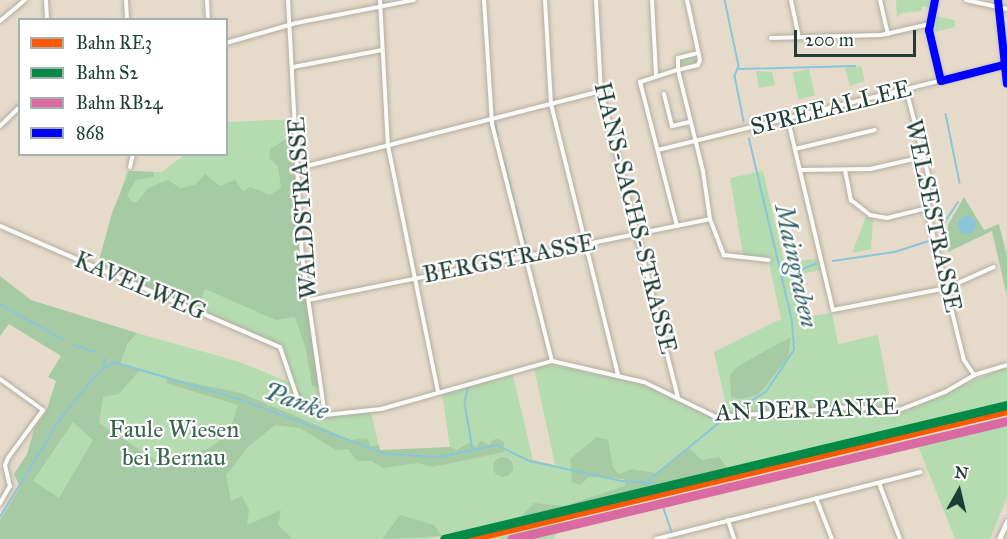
<!DOCTYPE html>
<html>
<head>
<meta charset="utf-8">
<style>
  body { margin:0 }
  #map { position:relative; width:1007px; height:539px; overflow:hidden; background:#e6dbcb; font-family:"IM FELL Great Primer",serif }
  div>[style] { position:absolute }
  .green>* { inset:0; background:#b5dcb0; transform-origin:0 0 }
  .forest>* { inset:0; background:#a6caa3 }
  .round { border-radius:50% }
  .water>* { inset:0; background:#8bc5da }
  .stream>* { height:1.5px; margin:-0.75px; padding:0 0.75px; transform-origin:0.75px; border-radius:0.75px; background:#8bc5da }
  .roads { filter:drop-shadow(0 0 2px #b1ada2) drop-shadow(0 0 2px #b1ada2) }
  .minor>* { height:4px; margin:-2px; padding:0 2px; transform-origin:2px; border-radius:2px; background:#fbfaf7 }
  .major>* { height:5px; margin:-2.5px; padding:0 2.5px; transform-origin:2.5px; border-radius:2.5px; background:#fbfaf7 }
  .rail>* { height:1.5px; margin:-0.75px; padding:0 0.75px; transform-origin:0.75px; border-radius:0.75px; background:#b2b4b1 }
  .bus-1>* { height:8px; margin:-4px; padding:0 4px; transform-origin:4px; border-radius:4px; background:#00f }
  .rail-1>* { height:9px; margin:-4.5px; padding:0 4.5px; transform-origin:4.5px; border-radius:4.5px; background:#ff5900 }
  .rail-2>* { height:9px; margin:-4.5px; padding:0 4.5px; transform-origin:4.5px; border-radius:4.5px; background:#018a47 }
  .rail-3>* { height:9px; margin:-4.5px; padding:0 4.5px; transform-origin:4.5px; border-radius:4.5px; background:#da6ba2 }
  span { translate:-50% -50%; white-space:nowrap; text-align:center; line-height:1.15; -webkit-text-stroke:4.5px #fff; paint-order:stroke }
  .street-label { font-size:24px; color:#1f3d34 }
  .park-label { font-size:24px; color:#3a654e }
  .water-label { font-size:26px; color:#346368; font-style:italic }
  .legend { position:absolute; left:18px; top:18px; width:210px; height:138px; box-sizing:border-box; background:#fff; border:2px solid #a5b1ae; margin:0; padding:8px 10px; list-style:none; font-size:18px; color:#1f3d34 }
  .legend li { display:flex; align-items:center; gap:12px; height:30px }
  .legend b { width:30px; border:2px solid #a5b1ae }
  .north { position:absolute; left:929px; top:461px; width:60px; height:60px; -webkit-text-stroke:4px #fff; paint-order:stroke; rotate:8deg; font-size:16px; font-weight:700; line-height:24px; text-align:center; color:#1f3d34 }
  .north::after { content:''; display:block; margin:auto; width:21px; height:27px; background:#1f3d34; clip-path:polygon(50% 0,100% 100%,50% 72%,0 100%) }
  .scale { position:absolute; left:794px; top:30px; width:122px; height:27px; box-sizing:border-box; border:3px solid #1f3d34; border-top:0; padding-left:8px; font-size:18px; line-height:21px; white-space:nowrap; color:#1f3d34; -webkit-text-stroke:4px #fff; paint-order:stroke }
</style>
</head>
<body>
<div id="map">
  <div class="green">
    <i style="clip-path:polygon(896px 0,933px 0,931px 8px,922px 6px,922px 11px,902px 13px,897px 17px)"></i>
    <i style="clip-path:polygon(936px 16px,955px 20px,955px 27px,935px 32px)"></i>
    <i style="clip-path:polygon(694px 55px,697px 63px,678px 65px,679px 59px)"></i>
    <i style="clip-path:polygon(861px 66px,865px 81px,850px 86px,845px 68px)"></i>
    <i style="left:809px;top:69px;width:27px;height:17px;rotate:77deg"></i>
    <i style="clip-path:polygon(756px 71px,772px 72px,775px 85px,759px 88px)"></i>
    <i style="clip-path:polygon(295px 119px,297px 209px,323px 416px,371px 412px,380px 451px,450px 448px,442px 394px,513px 375px,533px 460px,555px 465px,534px 368px,547px 364px,643px 383px,723px 420px,853px 409px,891px 414px,1007px 367px,1007px 403px,428px 539px,0 539px,0 532px,72px 418px,137px 333px,240px 362px,293px 384px,281px 347px,99px 264px,127px 171px,162px 172px,184px 155px,226px 154px,227px 122px)"></i>
    <i style="clip-path:polygon(763px 171px,784px 261px,819px 259px,822px 270px,794px 275px,804px 317px,832px 313px,838px 344px,878px 335px,892px 409px,860px 403px,728px 414px,714px 352px,781px 319px,769px 263px,772px 259px,743px 255px,730px 178px)"></i>
    <i style="clip-path:polygon(866px 217px,873px 219px,871px 249px,852px 253px)"></i>
    <i style="clip-path:polygon(1007px 422px,1007px 497px,990px 539px,955px 539px,916px 441px)"></i>
    <i style="clip-path:polygon(563px 521px,554px 539px,491px 539px)"></i>
  </div>
  <div class="forest">
    <i style="clip-path:polygon(295px 120px,298px 209px,320px 388px,312px 386px,306px 349px,295px 317px,276px 320px,205px 289px,197px 309px,98px 264px,112px 213px,129px 171px,153px 172px,154px 177px,136px 180px,127px 195px,132px 202px,137px 202px,148px 188px,168px 180px,180px 188px,195px 185px,205px 174px,220px 186px,235px 180px,243px 192px,250px 187px,270px 195px,281px 188px,278px 166px,269px 158px,270px 149px,286px 139px,287px 125px)"></i>
    <i style="clip-path:polygon(964px 197px,984px 230px,999px 224px,1007px 256px,1007px 296px,992px 231px,948px 252px,948px 225px)"></i>
    <i style="clip-path:polygon(evenodd,0 276px,31px 300px,137px 333px,127px 345px,120px 364px,140px 370px,119px 394px,103px 397px,99px 423px,166px 467px,211px 447px,229px 433px,238px 405px,166px 383px,168px 378px,241px 393px,351px 440px,367px 438px,370px 446px,379px 445px,380px 450px,450px 447px,456px 450px,471px 442px,476px 447px,480px 441px,490px 445px,492px 440px,498px 439px,504px 442px,504px 452px,433px 467px,417px 463px,383px 468px,371px 461px,357px 461px,348px 449px,336px 450px,300px 428px,275px 425px,249px 446px,226px 475px,231px 501px,242px 496px,249px 510px,247px 525px,281px 510px,278px 525px,293px 539px,0 539px,0 520px,20px 487px,14px 474px,27px 454px,34px 429px,46px 412px,56px 381px,48px 377px,61px 356px,9px 324px,0 336px,0 276px,73px 422px,93px 440px,59px 498px,33px 481px,73px 422px)"></i>
    <i style="clip-path:polygon(791px 337px,788px 357px,764px 388px,757px 395px,741px 399px,731px 397px,730px 375px,738px 366px)"></i>
    <i style="clip-path:polygon(597px 437px,608px 440px,613px 467px,619px 474px,632px 469px,656px 473px,689px 448px,702px 460px,719px 457px,728px 469px,519px 519px,534px 503px,564px 506px,625px 486px,624px 479px,614px 478px,589px 477px,580px 485px,572px 482px,570px 459px)"></i>
    <i class="round" style="left:493px;top:457px;width:20px;height:20px"></i>
    <i style="clip-path:polygon(400px 515px,434px 525px,442px 536px,382px 539px)"></i>
  </div>
  <div class="water">
    <i class="round" style="left:958px;top:216px;width:18px;height:18px"></i>
  </div>
  <div class="stream">
    <i style="left:725px;top:0;width:67px;rotate:78deg"></i>
    <i style="left:739px;top:66px;width:11px;rotate:112deg"></i>
    <i style="left:735px;top:76px;width:46px;rotate:78.7deg"></i>
    <i style="left:739px;top:69px;width:116px;rotate:-1.5deg"></i>
    <i style="left:946px;top:114px;width:70px;rotate:78.5deg"></i>
    <i style="left:496px;top:124px;width:12px;rotate:81deg"></i>
    <i style="left:499px;top:141px;width:9px;rotate:77deg"></i>
    <i style="left:502px;top:154px;width:7px;rotate:74deg"></i>
    <i style="left:505px;top:163px;width:38px;rotate:76deg"></i>
    <i style="left:516px;top:206px;width:25px;rotate:76deg"></i>
    <i style="left:940px;top:229px;width:32px;rotate:-56deg"></i>
    <i style="left:523px;top:234px;width:18px;rotate:74deg"></i>
    <i style="left:833px;top:261px;width:63px;rotate:-8.3deg"></i>
    <i style="left:895px;top:252px;width:35px;rotate:-18deg"></i>
    <i style="left:783px;top:277px;width:35px;rotate:-22deg"></i>
    <i style="left:0;top:304px;width:73px;rotate:29.4deg"></i>
    <i style="left:74px;top:345px;width:22px;rotate:18deg"></i>
    <i style="left:104px;top:367px;width:8px;rotate:-83deg"></i>
    <i style="left:468px;top:388px;width:15px;rotate:101deg"></i>
    <i style="left:465px;top:403px;width:48px;rotate:80.3deg"></i>
    <i style="left:734px;top:411px;width:37px;rotate:-31deg"></i>
    <i style="left:766px;top:392px;width:50px;rotate:-56.3deg"></i>
    <i style="left:794px;top:350px;width:29px;rotate:-94deg"></i>
    <i style="left:792px;top:321px;width:187px;rotate:-103.3deg"></i>
    <i style="left:649px;top:480px;width:92px;rotate:-39.2deg"></i>
    <i style="left:661px;top:500px;width:34px;rotate:71deg"></i>
    <i style="left:0;top:517px;width:116px;rotate:-58.4deg"></i>
    <i style="left:61px;top:418px;width:57px;rotate:-50.7deg"></i>
    <i style="left:97px;top:374px;width:21px;rotate:-35deg"></i>
    <i style="left:114px;top:362px;width:130px;rotate:16.5deg"></i>
    <i style="left:239px;top:399px;width:157px;rotate:20.5deg"></i>
    <i style="left:386px;top:454px;width:54px;rotate:3.2deg"></i>
    <i style="left:440px;top:457px;width:58px;rotate:-11.9deg"></i>
    <i style="left:497px;top:445px;width:37px;rotate:26deg"></i>
    <i style="left:530px;top:461px;width:94px;rotate:12.3deg"></i>
    <i style="left:622px;top:481px;width:32px;rotate:4deg"></i>
  </div>
  <div class="roads">
    <div class="minor">
      <i style="left:46px;top:0;width:20px;rotate:87deg"></i>
      <i style="left:126px;top:0;width:20px;rotate:87deg"></i>
      <i style="left:207px;top:0;width:20px;rotate:87deg"></i>
      <i style="left:288px;top:0;width:256px;rotate:86.9deg"></i>
      <i style="left:302px;top:256px;width:161px;rotate:81.8deg"></i>
      <i style="left:380px;top:0;width:146px;rotate:86.9deg"></i>
      <i style="left:388px;top:146px;width:251px;rotate:78.5deg"></i>
      <i style="left:484px;top:0;width:124px;rotate:86.3deg"></i>
      <i style="left:492px;top:124px;width:244px;rotate:75.8deg"></i>
      <i style="left:545px;top:0;width:104px;rotate:86.7deg"></i>
      <i style="left:551px;top:104px;width:278px;rotate:76.1deg"></i>
      <i style="left:596px;top:0;width:91px;rotate:86.9deg"></i>
      <i style="left:601px;top:91px;width:317px;rotate:75.9deg"></i>
      <i style="left:652px;top:0;width:75px;rotate:86.9deg"></i>
      <i style="left:687px;top:0;width:61px;rotate:77.8deg"></i>
      <i style="left:700px;top:60px;width:5px;rotate:112deg"></i>
      <i style="left:698px;top:65px;width:21px;rotate:166deg"></i>
      <i style="left:678px;top:70px;width:104px;rotate:76.1deg"></i>
      <i style="left:703px;top:171px;width:49px;rotate:81.7deg"></i>
      <i style="left:710px;top:219px;width:39px;rotate:69deg"></i>
      <i style="left:724px;top:255px;width:45px;rotate:6.3deg"></i>
      <i style="left:791px;top:0;width:38px;rotate:78deg"></i>
      <i style="left:880px;top:0;width:35px;rotate:77deg"></i>
      <i style="left:935px;top:0;width:31px;rotate:101deg"></i>
      <i style="left:929px;top:30px;width:52px;rotate:76.8deg"></i>
      <i style="left:966px;top:0;width:42px;rotate:12.4deg"></i>
      <i style="left:998px;top:0;width:84px;rotate:83.9deg"></i>
      <i style="left:0;top:21px;width:33px;rotate:-40deg"></i>
      <i style="left:771px;top:38px;width:110px;rotate:-1.6deg"></i>
      <i style="left:881px;top:35px;width:50px;rotate:-12.7deg"></i>
      <i style="left:226px;top:43px;width:73px;rotate:-15.9deg"></i>
      <i style="left:296px;top:23px;width:120px;rotate:-11deg"></i>
      <i style="left:293px;top:67px;width:91px;rotate:-10.8deg"></i>
      <i style="left:906px;top:89px;width:88px;rotate:75.5deg"></i>
      <i style="left:928px;top:174px;width:41px;rotate:90deg"></i>
      <i style="left:928px;top:215px;width:149px;rotate:76.1deg"></i>
      <i style="left:964px;top:360px;width:18px;rotate:56deg"></i>
      <i style="left:664px;top:94px;width:33px;rotate:76deg"></i>
      <i style="left:672px;top:126px;width:18px;rotate:-13deg"></i>
      <i style="left:788px;top:120px;width:195px;rotate:76.7deg"></i>
      <i style="left:833px;top:310px;width:116px;rotate:-10.9deg"></i>
      <i style="left:947px;top:288px;width:51px;rotate:-24.1deg"></i>
      <i style="left:0;top:126px;width:28px;rotate:-44deg"></i>
      <i style="left:795px;top:149px;width:82px;rotate:-13.4deg"></i>
      <i style="left:658px;top:150px;width:356px;rotate:-13.8deg"></i>
      <i style="left:130px;top:167px;width:13px;rotate:-77deg"></i>
      <i style="left:299px;top:168px;width:312px;rotate:-14.3deg"></i>
      <i style="left:800px;top:170px;width:70px;rotate:-0.8deg"></i>
      <i style="left:870px;top:169px;width:54px;rotate:-12.8deg"></i>
      <i style="left:845px;top:170px;width:31px;rotate:79deg"></i>
      <i style="left:851px;top:200px;width:24px;rotate:38deg"></i>
      <i style="left:870px;top:215px;width:17px;rotate:10deg"></i>
      <i style="left:887px;top:218px;width:41px;rotate:-14deg"></i>
      <i style="left:0;top:226px;width:305px;rotate:23.4deg"></i>
      <i style="left:280px;top:347px;width:53px;rotate:71.2deg"></i>
      <i style="left:297px;top:397px;width:19px;rotate:43deg"></i>
      <i style="left:311px;top:410px;width:15px;rotate:20deg"></i>
      <i style="left:325px;top:415px;width:56px;rotate:-6.1deg"></i>
      <i style="left:381px;top:409px;width:178px;rotate:-15.7deg"></i>
      <i style="left:552px;top:361px;width:94px;rotate:12.9deg"></i>
      <i style="left:644px;top:382px;width:80px;rotate:25.9deg"></i>
      <i style="left:716px;top:417px;width:139px;rotate:-4.1deg"></i>
      <i style="left:855px;top:407px;width:39px;rotate:7deg"></i>
      <i style="left:894px;top:412px;width:55px;rotate:-21.4deg"></i>
      <i style="left:945px;top:392px;width:34px;rotate:-30deg"></i>
      <i style="left:974px;top:375px;width:34px;rotate:-17deg"></i>
      <i style="left:677px;top:226px;width:149px;rotate:-104.4deg"></i>
      <i style="left:640px;top:82px;width:40px;rotate:-18deg"></i>
      <i style="left:678px;top:70px;width:12px;rotate:-90deg"></i>
      <i style="left:678px;top:58px;width:21px;rotate:-14deg"></i>
      <i style="left:309px;top:300px;width:409px;rotate:-11.4deg"></i>
      <i style="left:0;top:379px;width:53px;rotate:35.8deg"></i>
      <i style="left:43px;top:410px;width:59px;rotate:126.1deg"></i>
      <i style="left:8px;top:458px;width:8px;rotate:113deg"></i>
      <i style="left:5px;top:465px;width:22px;rotate:77deg"></i>
      <i style="left:10px;top:486px;width:20px;rotate:120deg"></i>
      <i style="left:879px;top:483px;width:60px;rotate:69.4deg"></i>
      <i style="left:816px;top:498px;width:44px;rotate:68.7deg"></i>
      <i style="left:728px;top:520px;width:20px;rotate:72deg"></i>
      <i style="left:656px;top:539px;width:273px;rotate:-14.2deg"></i>
    </div>
    <div class="major">
      <i style="left:999px;top:539px;width:20px;rotate:-66deg"></i>
    </div>
  </div>
  <div class="rail">
    <i style="left:478px;top:539px;width:544px;rotate:-13.5deg"></i>
  </div>
  <div class="bus-1">
    <i style="left:935px;top:0;width:31px;rotate:101deg"></i>
    <i style="left:929px;top:30px;width:52px;rotate:76.8deg"></i>
    <i style="left:941px;top:81px;width:65px;rotate:-14.3deg"></i>
    <i style="left:998px;top:0;width:84px;rotate:83.9deg"></i>
  </div>
  <div class="rail-1">
    <i style="left:466px;top:539px;width:556px;rotate:-13.41deg"></i>
  </div>
  <div class="rail-2">
    <i style="left:444px;top:539px;width:579px;rotate:-13.39deg"></i>
  </div>
  <div class="rail-3">
    <i style="left:511px;top:539px;width:510px;rotate:-13.38deg"></i>
  </div>
  <div class="street-label">
    <span style="left:831px;top:108px;rotate:-14deg">SPREEALLEE</span>
    <span style="left:303px;top:208px;rotate:-94deg">WALDSTRASSE</span>
    <span style="left:933px;top:216px;rotate:78deg">WELSESTRASSE</span>
    <span style="left:635px;top:218px;rotate:76deg">HANS-SACHS-STRASSE</span>
    <span style="left:509px;top:259px;rotate:-11deg">BERGSTRASSE</span>
    <span style="left:140px;top:286px;rotate:23deg">KAVELWEG</span>
    <span style="left:807px;top:410px;rotate:-2deg">AN DER PANKE</span>
  </div>
  <div class="park-label">
    <span style="left:174px;top:444px">Faule Wiesen<br>bei Bernau</span>
  </div>
  <div class="water-label">
    <span style="left:796px;top:266px;rotate:78deg">Maingraben</span>
    <span style="left:296px;top:401px;rotate:20deg">Panke</span>
  </div>
  <ul class="legend">
  <li><b style="height:8px;background:#ff5900"></b>Bahn RE3</li>
  <li><b style="height:8px;background:#018a47"></b>Bahn S2</li>
  <li><b style="height:8px;background:#da6ba2"></b>Bahn RB24</li>
  <li><b style="height:8px;background:#00f"></b>868</li>
  </ul>
  <div class="north">N</div>
  <div class="scale">200 m</div>
</div>
</body>
</html>
